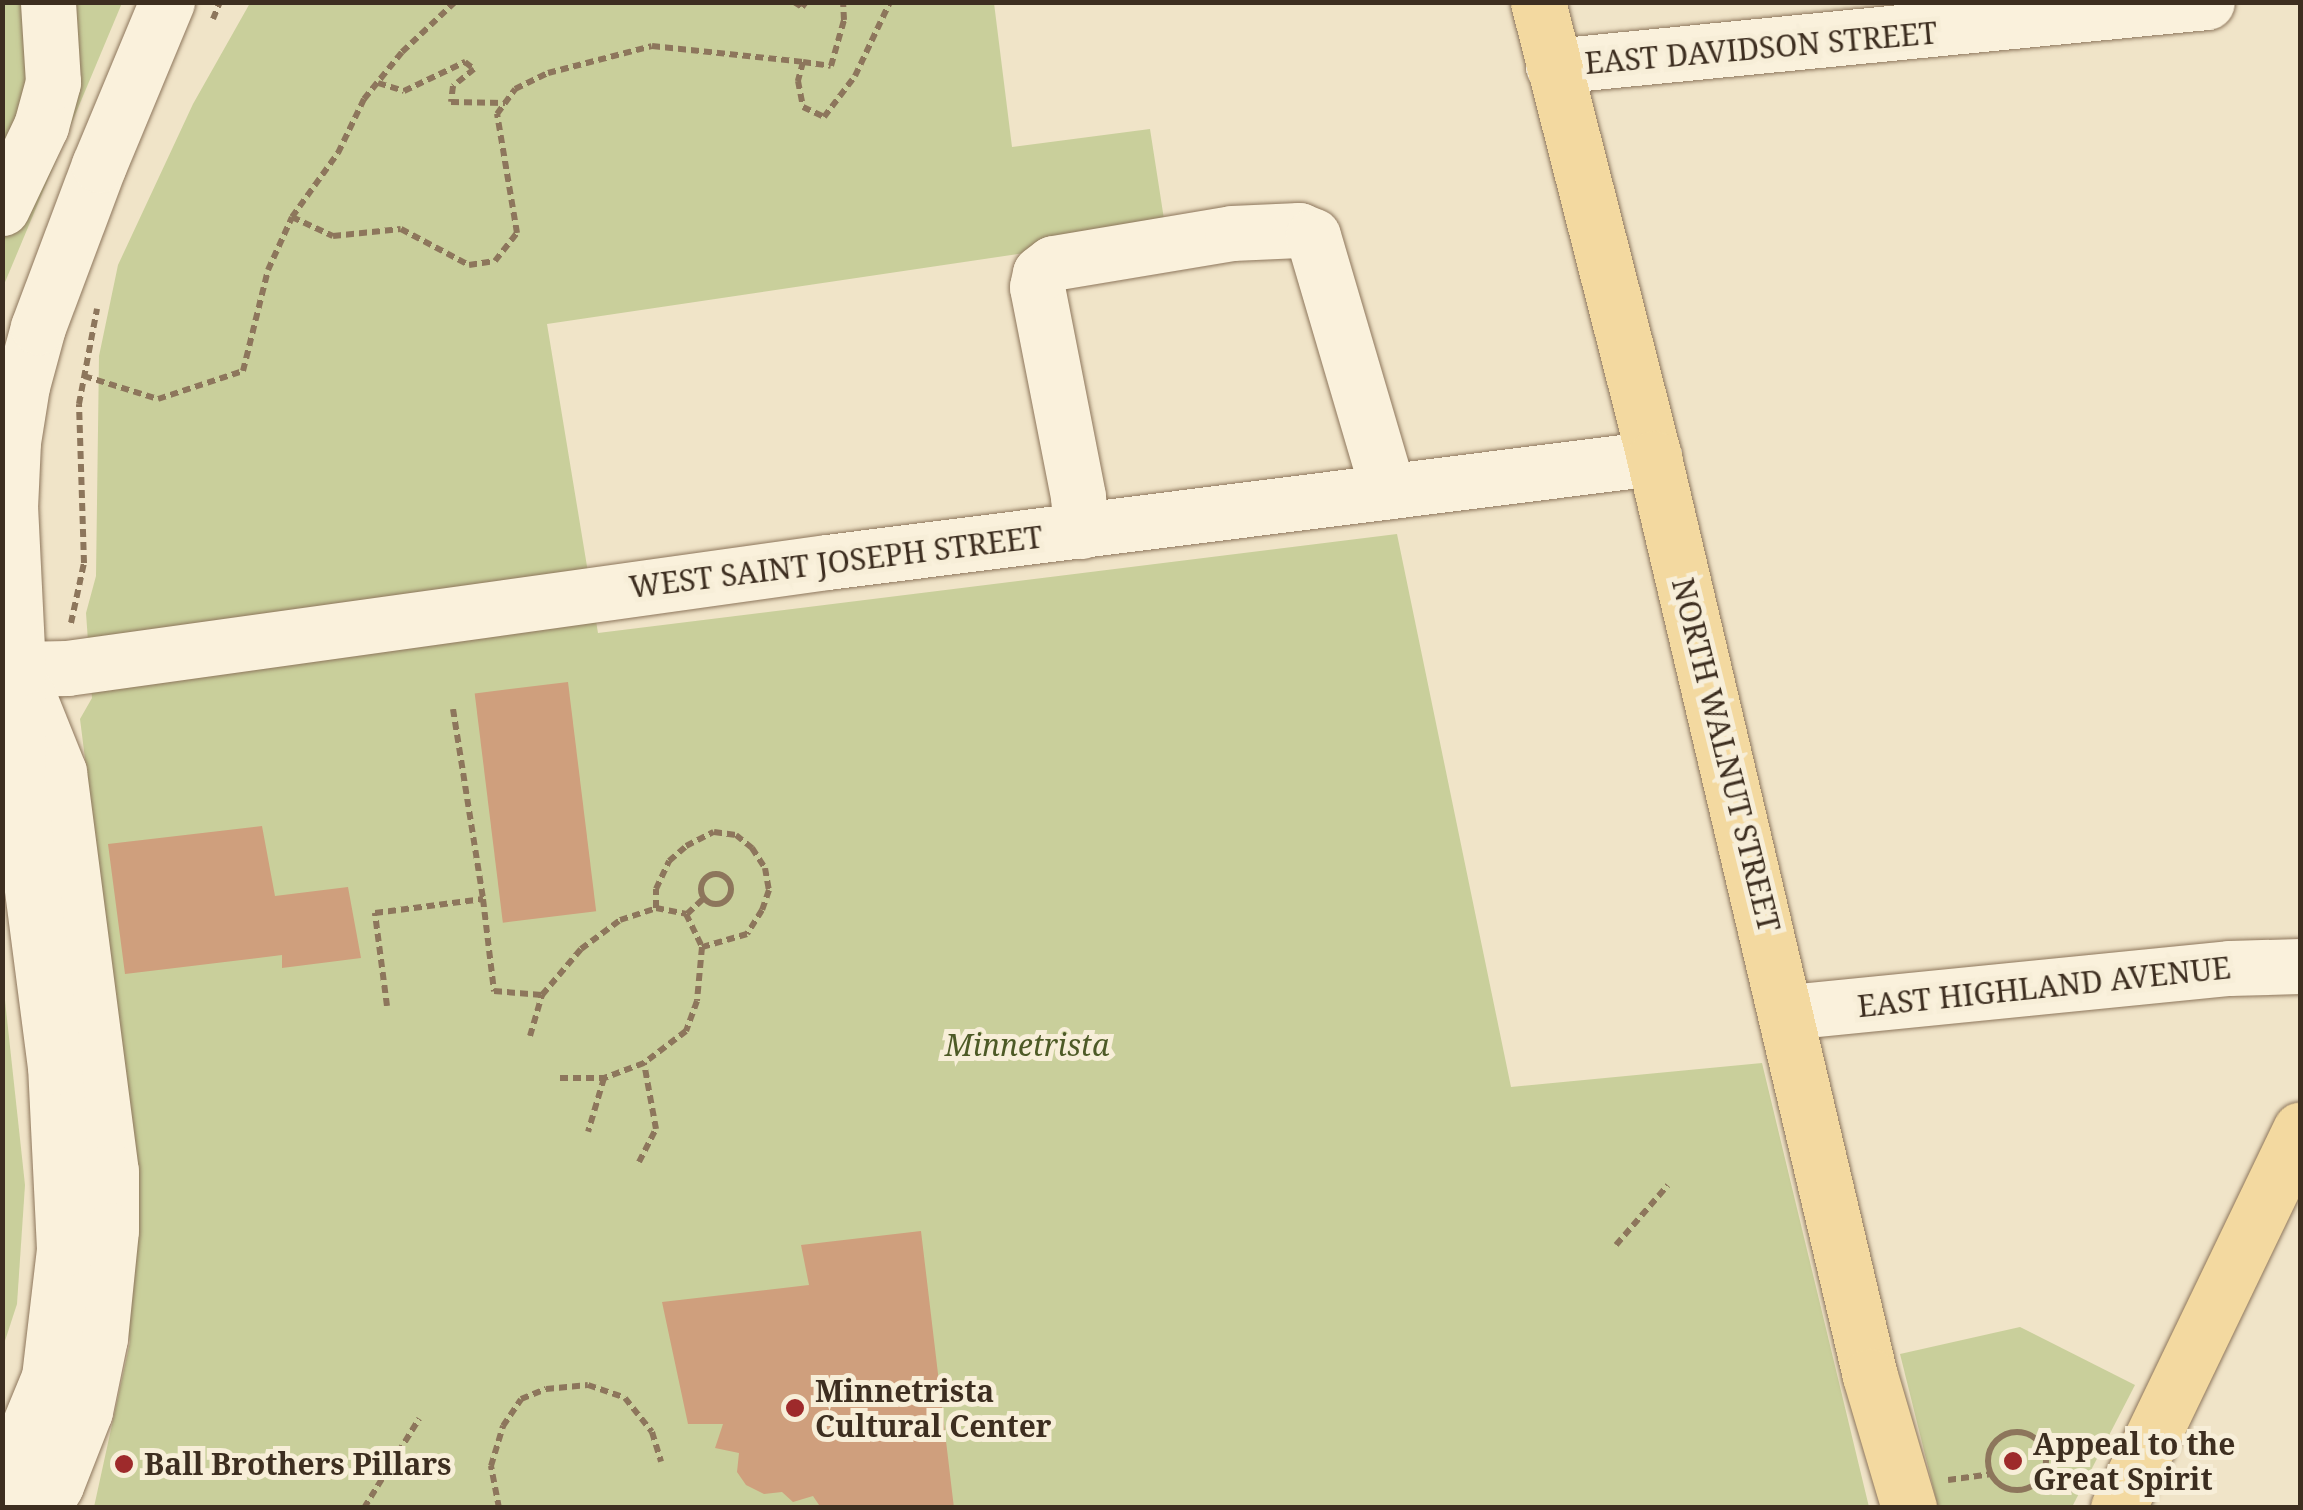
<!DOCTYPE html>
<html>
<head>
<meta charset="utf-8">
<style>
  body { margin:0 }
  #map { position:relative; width:2303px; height:1510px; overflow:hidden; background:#f0e4c8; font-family:"Noto Serif",serif }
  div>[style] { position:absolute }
  .green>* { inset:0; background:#c9cf9b }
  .building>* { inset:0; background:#cf9f7d; transform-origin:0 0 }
  .path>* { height:6px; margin-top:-3px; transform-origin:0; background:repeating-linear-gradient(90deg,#8d765c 0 8px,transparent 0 13px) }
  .path>.ring { margin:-3px; padding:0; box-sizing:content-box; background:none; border:6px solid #8d765c; border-radius:50% }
  .roads { filter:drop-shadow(0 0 2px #8d765c) drop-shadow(0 0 2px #8d765c) }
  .minor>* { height:55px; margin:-27.5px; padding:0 27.5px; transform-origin:27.5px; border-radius:27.5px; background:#faf1dc }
  .major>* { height:55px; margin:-27.5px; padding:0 27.5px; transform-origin:27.5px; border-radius:27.5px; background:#f3d9a0 }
  .dots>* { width:28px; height:28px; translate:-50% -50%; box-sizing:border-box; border:5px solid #f7eed8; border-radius:50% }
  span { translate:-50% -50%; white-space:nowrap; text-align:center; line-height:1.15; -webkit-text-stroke:10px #f7eed8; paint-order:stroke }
  .street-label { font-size:30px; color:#3d2e20 }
  .park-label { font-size:30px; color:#4d5a26; font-style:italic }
  .poi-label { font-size:30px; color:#3d2e20; font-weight:700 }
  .left { translate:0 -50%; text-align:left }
  .frame { position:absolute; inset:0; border:5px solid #3d2e20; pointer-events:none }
</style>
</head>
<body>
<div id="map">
  <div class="green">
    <i style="clip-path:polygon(3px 3px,122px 3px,3px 287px)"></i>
    <i style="clip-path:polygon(250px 3px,994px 3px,1012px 147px,1150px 129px,1166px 232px,547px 324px,598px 633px,1397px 534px,1511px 1087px,1762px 1063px,1869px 1507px,94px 1507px,130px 1342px,124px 1302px,137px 1170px,80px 719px,92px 698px,86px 613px,96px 576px,99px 356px,118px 265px,193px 104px)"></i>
    <i style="clip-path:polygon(3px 982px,25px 1185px,17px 1304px,3px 1347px)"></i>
    <i style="clip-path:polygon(2020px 1327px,2135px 1385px,2072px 1507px,1938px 1507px,1900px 1354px)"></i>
  </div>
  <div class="building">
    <i style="left:568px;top:682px;width:231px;height:94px;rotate:83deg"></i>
    <i style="clip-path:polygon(262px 826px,275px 896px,348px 887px,361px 958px,282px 968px,282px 955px,125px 974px,108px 844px)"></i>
    <i style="clip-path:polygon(921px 1231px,954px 1508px,821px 1508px,813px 1496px,793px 1502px,782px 1492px,764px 1494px,746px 1485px,737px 1472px,739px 1453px,715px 1448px,723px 1424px,688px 1424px,662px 1302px,809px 1285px,801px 1245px)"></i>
  </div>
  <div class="path">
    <i style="left:794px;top:2px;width:9px;rotate:32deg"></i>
    <i style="left:802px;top:7px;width:6px;rotate:-51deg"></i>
    <i style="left:213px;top:19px;width:18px;rotate:-68deg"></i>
    <i style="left:803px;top:62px;width:28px;rotate:8deg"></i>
    <i style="left:831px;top:66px;width:48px;rotate:-74.2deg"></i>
    <i style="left:844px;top:20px;width:18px;rotate:-93deg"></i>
    <i style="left:378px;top:83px;width:27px;rotate:17deg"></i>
    <i style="left:404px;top:91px;width:68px;rotate:-25.4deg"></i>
    <i style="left:465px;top:62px;width:11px;rotate:38deg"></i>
    <i style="left:474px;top:69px;width:27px;rotate:141deg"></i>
    <i style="left:453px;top:86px;width:16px;rotate:97deg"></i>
    <i style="left:451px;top:102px;width:54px;rotate:1.1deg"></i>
    <i style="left:292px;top:217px;width:45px;rotate:24.9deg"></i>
    <i style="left:333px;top:236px;width:68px;rotate:-5.9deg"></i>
    <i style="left:401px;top:229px;width:77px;rotate:27.9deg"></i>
    <i style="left:469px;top:265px;width:26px;rotate:-9deg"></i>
    <i style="left:495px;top:261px;width:36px;rotate:-52deg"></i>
    <i style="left:517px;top:233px;width:121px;rotate:-99.5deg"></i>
    <i style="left:497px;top:114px;width:31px;rotate:-54deg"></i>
    <i style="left:515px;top:89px;width:37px;rotate:-26deg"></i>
    <i style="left:548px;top:73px;width:107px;rotate:-14.6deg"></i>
    <i style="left:652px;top:46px;width:152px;rotate:6deg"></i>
    <i style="left:803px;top:62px;width:20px;rotate:105deg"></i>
    <i style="left:798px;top:81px;width:26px;rotate:79deg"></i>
    <i style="left:803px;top:107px;width:23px;rotate:25deg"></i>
    <i style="left:824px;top:117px;width:51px;rotate:-52.9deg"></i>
    <i style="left:855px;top:76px;width:82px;rotate:-64.7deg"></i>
    <i style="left:84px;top:376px;width:77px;rotate:17.3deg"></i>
    <i style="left:158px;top:399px;width:89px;rotate:-18.2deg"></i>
    <i style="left:243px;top:371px;width:104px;rotate:-76.1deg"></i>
    <i style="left:268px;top:270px;width:58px;rotate:-65.6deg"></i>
    <i style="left:292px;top:217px;width:79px;rotate:-54.3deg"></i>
    <i style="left:338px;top:153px;width:60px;rotate:-64.3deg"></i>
    <i style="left:364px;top:99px;width:60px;rotate:-51deg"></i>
    <i style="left:402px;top:52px;width:73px;rotate:-43.3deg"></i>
    <i style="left:71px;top:623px;width:61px;rotate:-77.8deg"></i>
    <i style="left:84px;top:563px;width:159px;rotate:-91.8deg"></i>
    <i style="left:79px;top:404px;width:97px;rotate:-79.3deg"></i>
    <i style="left:453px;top:709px;width:192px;rotate:81deg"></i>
    <i class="ring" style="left:701px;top:874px;width:24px;height:24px"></i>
    <i style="left:656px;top:908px;width:19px;rotate:-90deg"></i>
    <i style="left:656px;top:889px;width:31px;rotate:-65deg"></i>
    <i style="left:669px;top:861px;width:23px;rotate:-41deg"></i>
    <i style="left:686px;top:846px;width:31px;rotate:-27deg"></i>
    <i style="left:714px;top:832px;width:22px;rotate:8deg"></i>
    <i style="left:736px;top:835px;width:21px;rotate:39deg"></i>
    <i style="left:752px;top:848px;width:24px;rotate:57deg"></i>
    <i style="left:765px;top:868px;width:22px;rotate:80deg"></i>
    <i style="left:769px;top:890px;width:21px;rotate:109deg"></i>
    <i style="left:762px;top:910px;width:28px;rotate:122deg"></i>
    <i style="left:747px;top:934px;width:47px;rotate:163.9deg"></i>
    <i style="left:687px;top:914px;width:23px;rotate:-43deg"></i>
    <i style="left:387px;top:1006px;width:94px;rotate:-97.4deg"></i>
    <i style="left:375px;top:913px;width:109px;rotate:-7.4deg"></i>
    <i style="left:483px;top:899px;width:93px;rotate:83.2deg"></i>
    <i style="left:494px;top:991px;width:48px;rotate:4.8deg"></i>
    <i style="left:530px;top:1036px;width:43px;rotate:-73.7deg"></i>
    <i style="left:542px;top:995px;width:60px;rotate:-49.7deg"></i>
    <i style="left:581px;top:949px;width:49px;rotate:-36.6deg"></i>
    <i style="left:620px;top:920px;width:38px;rotate:-18deg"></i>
    <i style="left:656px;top:908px;width:31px;rotate:11deg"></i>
    <i style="left:686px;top:914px;width:37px;rotate:64deg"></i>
    <i style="left:702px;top:947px;width:54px;rotate:95.3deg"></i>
    <i style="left:697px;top:1001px;width:32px;rotate:110deg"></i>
    <i style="left:686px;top:1031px;width:53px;rotate:142.7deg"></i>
    <i style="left:644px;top:1063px;width:43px;rotate:159.4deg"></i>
    <i style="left:604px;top:1078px;width:56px;rotate:106.5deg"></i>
    <i style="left:560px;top:1078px;width:44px"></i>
    <i style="left:639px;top:1162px;width:37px;rotate:-63deg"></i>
    <i style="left:656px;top:1129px;width:67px;rotate:-100.3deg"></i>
    <i style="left:1616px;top:1245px;width:79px;rotate:-49.1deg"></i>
    <i class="ring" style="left:1988px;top:1432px;width:52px;height:52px"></i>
    <i style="left:2042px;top:1477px;width:38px;rotate:23deg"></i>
    <i style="left:1948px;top:1480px;width:44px;rotate:-7.8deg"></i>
    <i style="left:364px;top:1508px;width:105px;rotate:-58.3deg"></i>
    <i style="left:499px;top:1508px;width:43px;rotate:-100.8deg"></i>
    <i style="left:491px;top:1466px;width:42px;rotate:-73.3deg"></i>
    <i style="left:503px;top:1426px;width:32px;rotate:-56deg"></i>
    <i style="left:521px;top:1399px;width:27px;rotate:-22deg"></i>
    <i style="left:546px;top:1389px;width:42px;rotate:-5.4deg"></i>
    <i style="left:588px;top:1385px;width:39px;rotate:19deg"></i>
    <i style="left:625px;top:1398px;width:43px;rotate:51.5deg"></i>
    <i style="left:652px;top:1432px;width:31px;rotate:73deg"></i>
  </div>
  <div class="roads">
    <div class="minor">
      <i style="left:1553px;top:66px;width:657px;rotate:-5.59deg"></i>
      <i style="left:2px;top:208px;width:91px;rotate:-64.6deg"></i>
      <i style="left:41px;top:126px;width:46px;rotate:-74.7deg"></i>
      <i style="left:53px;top:82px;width:80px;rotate:-93.6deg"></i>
      <i style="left:1081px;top:531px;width:35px;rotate:-95deg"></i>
      <i style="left:1078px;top:496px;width:213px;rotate:-101.1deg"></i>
      <i style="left:1037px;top:287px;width:14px;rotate:-78deg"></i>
      <i style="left:1040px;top:273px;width:16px;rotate:-38deg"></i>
      <i style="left:1053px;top:263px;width:181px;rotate:-9.5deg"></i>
      <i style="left:1232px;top:233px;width:67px;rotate:-2.6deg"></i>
      <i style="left:1299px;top:230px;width:15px;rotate:23deg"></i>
      <i style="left:1313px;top:236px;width:266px;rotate:73.6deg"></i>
      <i style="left:18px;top:669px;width:49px;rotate:-1.2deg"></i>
      <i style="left:67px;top:668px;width:767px;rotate:-7.94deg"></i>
      <i style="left:827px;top:562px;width:834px;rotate:-7.17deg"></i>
      <i style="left:28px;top:695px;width:83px;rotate:68.1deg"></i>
      <i style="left:59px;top:772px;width:402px;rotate:82.6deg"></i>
      <i style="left:111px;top:1171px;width:59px;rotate:90deg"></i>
      <i style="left:111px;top:1230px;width:109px;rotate:95.8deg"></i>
      <i style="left:100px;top:1338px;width:75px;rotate:101.6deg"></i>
      <i style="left:85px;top:1411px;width:79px;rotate:111.4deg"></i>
      <i style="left:56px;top:1485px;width:27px;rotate:121deg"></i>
      <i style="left:1788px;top:1012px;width:443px;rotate:-5.7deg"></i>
      <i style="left:2229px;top:968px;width:71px;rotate:-1.6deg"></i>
      <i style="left:2px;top:1491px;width:123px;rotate:-67.6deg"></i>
      <i style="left:49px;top:1377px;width:129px;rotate:-83.3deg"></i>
      <i style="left:64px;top:1249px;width:182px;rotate:-92.8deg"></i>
      <i style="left:55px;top:1067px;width:294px;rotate:-97.4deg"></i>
      <i style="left:17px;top:775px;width:106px;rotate:-89.5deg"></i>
      <i style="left:18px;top:669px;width:161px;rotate:-92.8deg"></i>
      <i style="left:10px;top:508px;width:66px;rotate:-87.4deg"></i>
      <i style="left:13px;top:442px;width:57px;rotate:-80.9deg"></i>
      <i style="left:22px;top:386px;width:61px;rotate:-74.8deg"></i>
      <i style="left:38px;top:327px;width:173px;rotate:-69.4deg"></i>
      <i style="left:99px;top:165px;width:177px;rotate:-67.4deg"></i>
    </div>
    <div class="major">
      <i style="left:1538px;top:2px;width:471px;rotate:75.7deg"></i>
      <i style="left:1654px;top:458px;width:943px;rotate:76.76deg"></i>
      <i style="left:1870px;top:1376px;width:138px;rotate:73.5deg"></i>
      <i style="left:2118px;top:1508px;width:420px;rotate:-64.3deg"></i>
    </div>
  </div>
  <div class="dots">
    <i style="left:795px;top:1408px;background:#9e2a2b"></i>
    <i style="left:2013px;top:1461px;background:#9e2a2b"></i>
    <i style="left:124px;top:1464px;background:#9e2a2b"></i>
  </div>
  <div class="street-label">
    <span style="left:1761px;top:48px;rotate:-5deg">EAST DAVIDSON STREET</span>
    <span style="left:836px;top:562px;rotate:-7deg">WEST SAINT JOSEPH STREET</span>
    <span style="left:1726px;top:755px;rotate:76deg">NORTH WALNUT STREET</span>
    <span style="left:2044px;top:987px;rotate:-6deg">EAST HIGHLAND AVENUE</span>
  </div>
  <div class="park-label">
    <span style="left:1027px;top:1045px">Minnetrista</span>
  </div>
  <div class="poi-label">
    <span class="left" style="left:815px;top:1408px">Minnetrista<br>Cultural Center</span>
    <span class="left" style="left:2033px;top:1461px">Appeal to the<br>Great Spirit</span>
    <span class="left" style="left:144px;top:1464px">Ball Brothers Pillars</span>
  </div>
  <div class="frame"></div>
</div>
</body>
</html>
